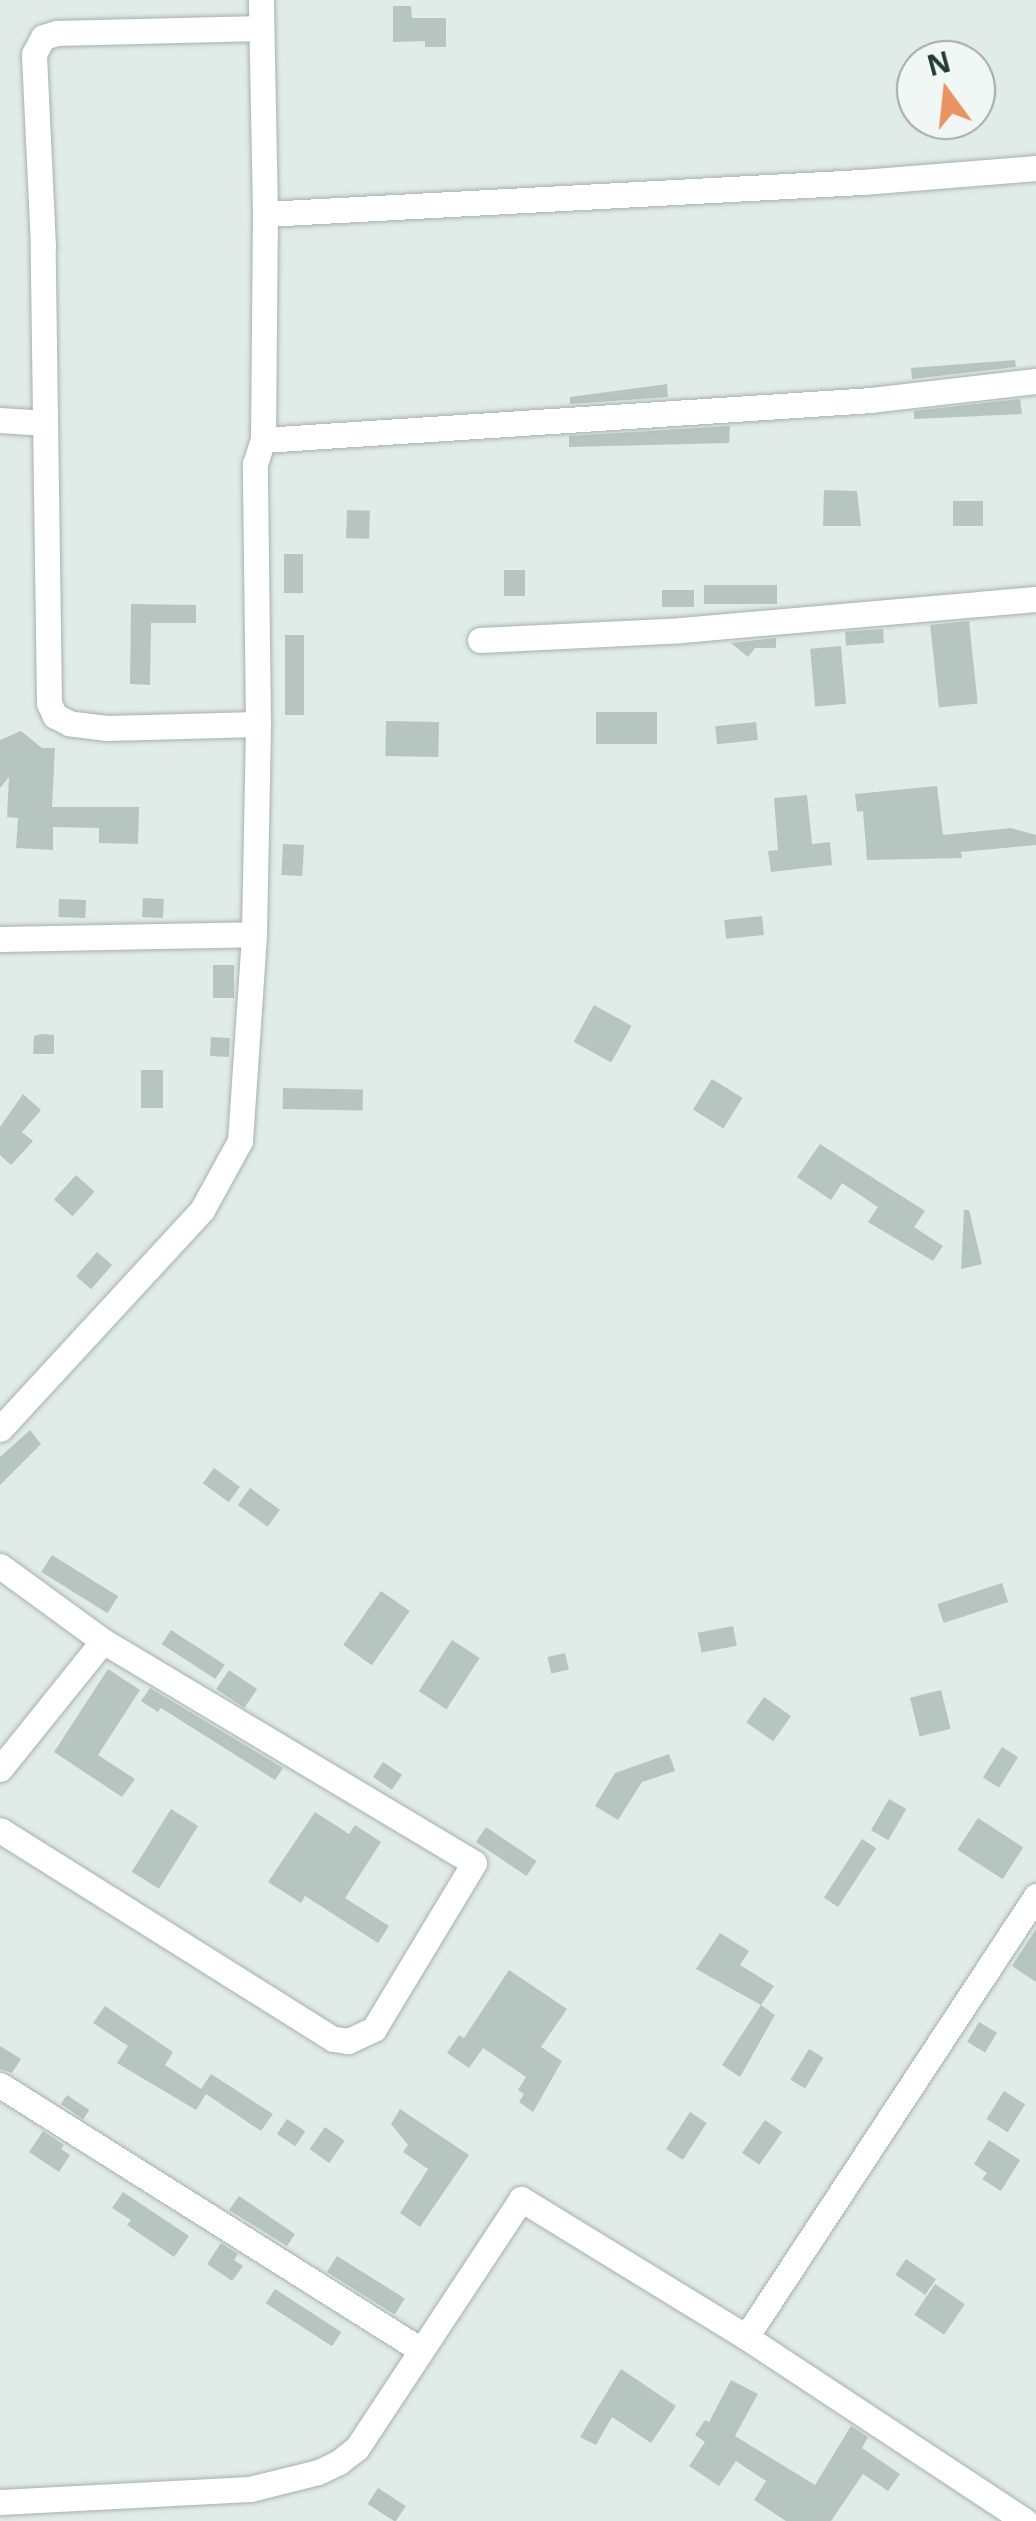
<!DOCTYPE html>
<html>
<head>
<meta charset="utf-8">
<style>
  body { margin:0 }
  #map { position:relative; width:1036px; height:2521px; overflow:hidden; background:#e1ebe8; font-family:"Noto Sans",sans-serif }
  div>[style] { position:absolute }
  .building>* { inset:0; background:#b7c5c1; transform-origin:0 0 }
  .roads { filter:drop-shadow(0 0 2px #a4b2af) drop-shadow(0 0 2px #a4b2af) }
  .street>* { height:25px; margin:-12.5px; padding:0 12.5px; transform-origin:12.5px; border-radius:12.5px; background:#fff }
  span { translate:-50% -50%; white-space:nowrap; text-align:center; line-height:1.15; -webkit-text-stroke:8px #f1f7f5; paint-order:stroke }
  .north { position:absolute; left:896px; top:40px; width:100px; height:100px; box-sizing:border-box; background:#f1f7f5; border:2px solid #9faba9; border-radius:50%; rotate:345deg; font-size:28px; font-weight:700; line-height:40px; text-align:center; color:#233a37 }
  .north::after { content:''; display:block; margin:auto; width:35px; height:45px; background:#e89361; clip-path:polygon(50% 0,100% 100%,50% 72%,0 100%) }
</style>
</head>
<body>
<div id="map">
  <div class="building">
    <i style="clip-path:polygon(393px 6px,411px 6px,412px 18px,446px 18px,446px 47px,425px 47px,425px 41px,393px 42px)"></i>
    <i style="clip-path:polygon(1015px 360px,1016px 367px,912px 379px,911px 368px)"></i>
    <i style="clip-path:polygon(667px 384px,668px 397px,570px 404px,570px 397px)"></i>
    <i style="clip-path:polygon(1020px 399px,1022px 414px,914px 419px,914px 411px)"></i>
    <i style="clip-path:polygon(730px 426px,729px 443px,569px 447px,569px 436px)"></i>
    <i style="clip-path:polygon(824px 490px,857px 491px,861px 526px,823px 526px)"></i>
    <i style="left:953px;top:501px;width:30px;height:25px"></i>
    <i style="left:347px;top:510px;width:23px;height:28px;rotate:2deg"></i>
    <i style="left:284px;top:554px;width:19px;height:39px"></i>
    <i style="left:504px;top:570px;width:21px;height:26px"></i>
    <i style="left:704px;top:585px;width:73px;height:19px"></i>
    <i style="left:662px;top:590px;width:32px;height:17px"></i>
    <i style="clip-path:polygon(131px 604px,196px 605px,196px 623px,151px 623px,150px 685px,130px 684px)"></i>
    <i style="left:969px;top:621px;width:83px;height:39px;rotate:84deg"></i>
    <i style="left:883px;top:629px;width:14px;height:38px;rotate:86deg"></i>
    <i style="left:285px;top:635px;width:19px;height:80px"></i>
    <i style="clip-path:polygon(776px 638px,776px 648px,755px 648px,748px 657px,731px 643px)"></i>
    <i style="left:841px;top:646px;width:58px;height:31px;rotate:85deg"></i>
    <i style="left:596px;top:712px;width:61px;height:32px"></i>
    <i style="left:386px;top:721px;width:53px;height:35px;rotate:1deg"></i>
    <i style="left:756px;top:722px;width:18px;height:41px;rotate:84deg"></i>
    <i style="clip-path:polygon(21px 731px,42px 748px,55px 748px,52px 807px,139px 807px,138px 844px,99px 843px,99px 828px,53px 827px,53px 850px,16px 848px,18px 818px,7px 817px,9px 777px,0 788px,0 740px)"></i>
    <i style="clip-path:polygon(937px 786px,943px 835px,1011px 828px,1036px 835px,1036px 845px,961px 852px,962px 858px,867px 860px,863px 811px,857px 812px,855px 794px)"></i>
    <i style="clip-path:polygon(807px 795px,812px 844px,830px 842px,832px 865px,771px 872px,768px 851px,778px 850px,774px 798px)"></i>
    <i style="left:283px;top:844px;width:21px;height:31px;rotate:3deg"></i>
    <i style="left:143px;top:898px;width:21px;height:19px;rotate:3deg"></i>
    <i style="left:59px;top:899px;width:27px;height:18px;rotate:2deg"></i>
    <i style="left:762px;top:916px;width:19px;height:38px;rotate:84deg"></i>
    <i style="left:213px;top:965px;width:21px;height:33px"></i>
    <i style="left:594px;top:1005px;width:43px;height:42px;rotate:29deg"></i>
    <i style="clip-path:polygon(41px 1034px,54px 1035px,54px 1054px,33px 1054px,34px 1036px)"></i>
    <i style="left:211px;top:1037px;width:19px;height:19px;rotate:3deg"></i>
    <i style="left:141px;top:1070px;width:22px;height:38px"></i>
    <i style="left:712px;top:1079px;width:36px;height:36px;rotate:32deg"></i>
    <i style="left:283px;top:1088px;width:80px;height:21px;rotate:1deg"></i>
    <i style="clip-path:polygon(23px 1094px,41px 1110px,22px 1132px,33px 1141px,11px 1165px,0 1155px,0 1127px)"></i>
    <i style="clip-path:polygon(820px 1144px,925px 1211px,914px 1227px,943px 1246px,933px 1261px,868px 1222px,878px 1207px,842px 1183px,831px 1200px,797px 1177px)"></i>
    <i style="left:76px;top:1175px;width:25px;height:33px;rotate:42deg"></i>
    <i style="clip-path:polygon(964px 1210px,969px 1210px,982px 1264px,961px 1269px)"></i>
    <i style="left:97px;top:1252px;width:20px;height:32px;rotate:41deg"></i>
    <i style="clip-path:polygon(30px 1430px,41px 1444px,0 1485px,0 1457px)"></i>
    <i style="left:214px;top:1468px;width:32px;height:19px;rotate:36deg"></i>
    <i style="left:250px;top:1488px;width:37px;height:21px;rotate:36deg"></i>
    <i style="left:52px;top:1555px;width:78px;height:20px;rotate:32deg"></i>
    <i style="left:1002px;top:1583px;width:20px;height:68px;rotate:72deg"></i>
    <i style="left:381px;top:1591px;width:35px;height:66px;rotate:35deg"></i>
    <i style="left:733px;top:1626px;width:20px;height:36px;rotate:79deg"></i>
    <i style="left:171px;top:1630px;width:64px;height:17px;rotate:33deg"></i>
    <i style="left:452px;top:1640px;width:33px;height:61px;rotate:33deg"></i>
    <i style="left:565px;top:1653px;width:17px;height:18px;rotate:77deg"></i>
    <i style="clip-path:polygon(108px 1669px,140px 1690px,98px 1755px,135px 1779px,122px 1797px,54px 1752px)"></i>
    <i style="left:229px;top:1670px;width:34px;height:23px;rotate:34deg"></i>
    <i style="clip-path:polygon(150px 1688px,283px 1768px,275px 1780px,161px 1708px,158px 1712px,141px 1701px)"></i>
    <i style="left:941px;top:1690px;width:40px;height:32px;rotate:76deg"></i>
    <i style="left:764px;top:1697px;width:33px;height:31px;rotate:35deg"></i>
    <i style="left:1002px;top:1747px;width:19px;height:36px;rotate:32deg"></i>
    <i style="clip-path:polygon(669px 1754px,675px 1771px,642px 1782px,618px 1820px,595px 1806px,615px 1773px)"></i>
    <i style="left:383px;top:1762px;width:23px;height:18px;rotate:34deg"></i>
    <i style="left:889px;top:1799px;width:20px;height:36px;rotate:30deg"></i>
    <i style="left:171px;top:1809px;width:32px;height:74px;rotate:32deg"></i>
    <i style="clip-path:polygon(315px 1812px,349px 1834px,355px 1825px,381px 1842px,345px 1898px,389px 1926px,378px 1943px,305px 1896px,301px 1903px,268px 1882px)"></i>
    <i style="left:978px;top:1818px;width:54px;height:38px;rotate:33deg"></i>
    <i style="left:486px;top:1827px;width:61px;height:18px;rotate:34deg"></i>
    <i style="left:862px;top:1839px;width:17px;height:70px;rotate:33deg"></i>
    <i style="clip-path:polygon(1036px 1929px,1036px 1982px,1012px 1966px)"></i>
    <i style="clip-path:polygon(720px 1933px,749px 1951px,740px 1965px,774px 1986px,761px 2005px,775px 2015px,740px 2077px,722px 2065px,761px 2005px,696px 1969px)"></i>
    <i style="clip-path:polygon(509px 1970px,567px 2009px,541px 2047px,562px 2061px,533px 2112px,519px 2102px,524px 2094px,518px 2090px,526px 2077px,483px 2048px,469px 2068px,447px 2053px,459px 2035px,464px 2038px)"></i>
    <i style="clip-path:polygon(105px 2006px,173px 2052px,165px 2065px,201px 2089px,211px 2074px,273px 2114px,261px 2131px,206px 2094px,196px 2110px,117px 2063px,128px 2046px,93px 2023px)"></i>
    <i style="left:979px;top:2022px;width:21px;height:23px;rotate:31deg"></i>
    <i style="clip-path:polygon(0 2046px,21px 2059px,12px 2073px,0 2069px)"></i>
    <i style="left:809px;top:2049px;width:17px;height:36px;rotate:31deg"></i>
    <i style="left:1004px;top:2091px;width:25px;height:33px;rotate:32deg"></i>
    <i style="left:67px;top:2095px;width:27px;height:11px;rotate:34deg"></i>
    <i style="clip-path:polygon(400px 2109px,469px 2155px,420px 2227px,400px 2213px,428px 2169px,403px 2152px,408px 2145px,391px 2124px)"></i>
    <i style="left:690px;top:2112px;width:20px;height:44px;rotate:33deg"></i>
    <i style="left:287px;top:2119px;width:22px;height:18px;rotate:34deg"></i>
    <i style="left:765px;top:2120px;width:21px;height:40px;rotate:35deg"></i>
    <i style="left:325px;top:2127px;width:24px;height:27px;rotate:35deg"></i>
    <i style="clip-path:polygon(43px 2131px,64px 2145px,61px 2149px,70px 2155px,59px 2172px,29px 2152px)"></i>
    <i style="clip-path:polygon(989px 2140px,1020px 2160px,1001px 2191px,982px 2179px,987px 2173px,974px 2164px)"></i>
    <i style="clip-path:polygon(123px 2192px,189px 2236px,174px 2257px,127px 2225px,131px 2220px,112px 2208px)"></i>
    <i style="clip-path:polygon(239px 2196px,295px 2234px,287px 2246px,229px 2210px)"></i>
    <i style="clip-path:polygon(221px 2243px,238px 2254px,234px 2260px,243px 2266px,232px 2281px,207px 2264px)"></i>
    <i style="left:337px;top:2256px;width:80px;height:19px;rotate:32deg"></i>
    <i style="left:906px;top:2259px;width:36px;height:19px;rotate:34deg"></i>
    <i style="left:935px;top:2284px;width:36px;height:37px;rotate:34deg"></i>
    <i style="left:275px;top:2289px;width:79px;height:17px;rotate:33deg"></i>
    <i style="clip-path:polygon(621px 2369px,676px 2406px,651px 2443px,612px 2417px,596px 2445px,580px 2437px)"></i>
    <i style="clip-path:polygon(731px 2380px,758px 2394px,735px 2436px,815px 2485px,851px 2426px,868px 2437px,862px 2448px,900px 2474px,888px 2491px,863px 2474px,831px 2521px,786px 2521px,754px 2500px,766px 2481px,736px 2461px,719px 2486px,689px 2466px,705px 2442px,695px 2435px,705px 2420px,709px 2422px)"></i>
    <i style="left:378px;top:2488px;width:33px;height:19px;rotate:33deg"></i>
  </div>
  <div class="roads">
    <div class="street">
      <i style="left:265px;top:214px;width:598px;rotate:-3.07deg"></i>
      <i style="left:862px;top:182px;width:175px;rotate:-4.6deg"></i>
      <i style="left:0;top:420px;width:45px;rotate:3.8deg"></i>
      <i style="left:263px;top:440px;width:609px;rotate:-3.76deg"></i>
      <i style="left:871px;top:400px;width:166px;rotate:-6.6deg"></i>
      <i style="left:480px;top:640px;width:201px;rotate:-2.8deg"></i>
      <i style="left:681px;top:630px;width:356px;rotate:-5deg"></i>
      <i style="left:258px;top:724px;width:151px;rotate:178.5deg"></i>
      <i style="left:107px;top:728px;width:38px;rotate:-173deg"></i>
      <i style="left:69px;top:723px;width:16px;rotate:-153deg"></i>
      <i style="left:55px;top:716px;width:14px;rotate:-115deg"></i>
      <i style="left:49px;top:703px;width:457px;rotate:-90.8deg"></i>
      <i style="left:43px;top:246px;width:192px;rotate:-92.7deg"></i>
      <i style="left:34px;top:54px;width:19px;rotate:-62deg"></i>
      <i style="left:43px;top:37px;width:15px;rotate:-16deg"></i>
      <i style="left:57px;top:33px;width:203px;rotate:-1.4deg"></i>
      <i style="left:0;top:939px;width:254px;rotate:-1.1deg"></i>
      <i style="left:0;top:1429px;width:298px;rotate:-47.3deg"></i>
      <i style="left:202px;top:1210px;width:79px;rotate:-61.2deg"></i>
      <i style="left:240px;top:1141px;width:207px;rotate:-86.1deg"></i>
      <i style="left:254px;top:934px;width:210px;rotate:-88.9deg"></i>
      <i style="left:258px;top:724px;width:260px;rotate:-90.7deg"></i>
      <i style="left:255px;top:464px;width:25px;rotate:-72deg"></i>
      <i style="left:263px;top:440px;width:226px;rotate:-89.5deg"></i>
      <i style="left:265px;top:214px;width:214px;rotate:-91.1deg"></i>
      <i style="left:0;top:1566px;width:127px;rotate:36.1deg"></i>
      <i style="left:103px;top:1641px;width:432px;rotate:30.9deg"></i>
      <i style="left:474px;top:1863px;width:194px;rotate:121.1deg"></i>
      <i style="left:374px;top:2029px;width:29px;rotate:155deg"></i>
      <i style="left:348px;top:2041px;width:15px;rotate:-172deg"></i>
      <i style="left:333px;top:2039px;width:393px;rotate:-147.9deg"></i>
      <i style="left:0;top:1769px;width:164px;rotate:-51.2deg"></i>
      <i style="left:0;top:2085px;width:497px;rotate:32.2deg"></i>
      <i style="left:746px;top:2337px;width:528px;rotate:-56.67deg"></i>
      <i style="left:0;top:2502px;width:250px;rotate:-3deg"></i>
      <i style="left:250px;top:2489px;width:70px;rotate:-14deg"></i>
      <i style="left:318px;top:2472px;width:23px;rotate:-25deg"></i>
      <i style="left:339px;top:2462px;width:23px;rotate:-38deg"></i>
      <i style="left:357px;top:2448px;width:298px;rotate:-56.6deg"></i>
      <i style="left:521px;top:2199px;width:264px;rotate:31.5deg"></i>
      <i style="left:746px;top:2337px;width:334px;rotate:33.4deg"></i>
    </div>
  </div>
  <div class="north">N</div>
</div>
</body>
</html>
